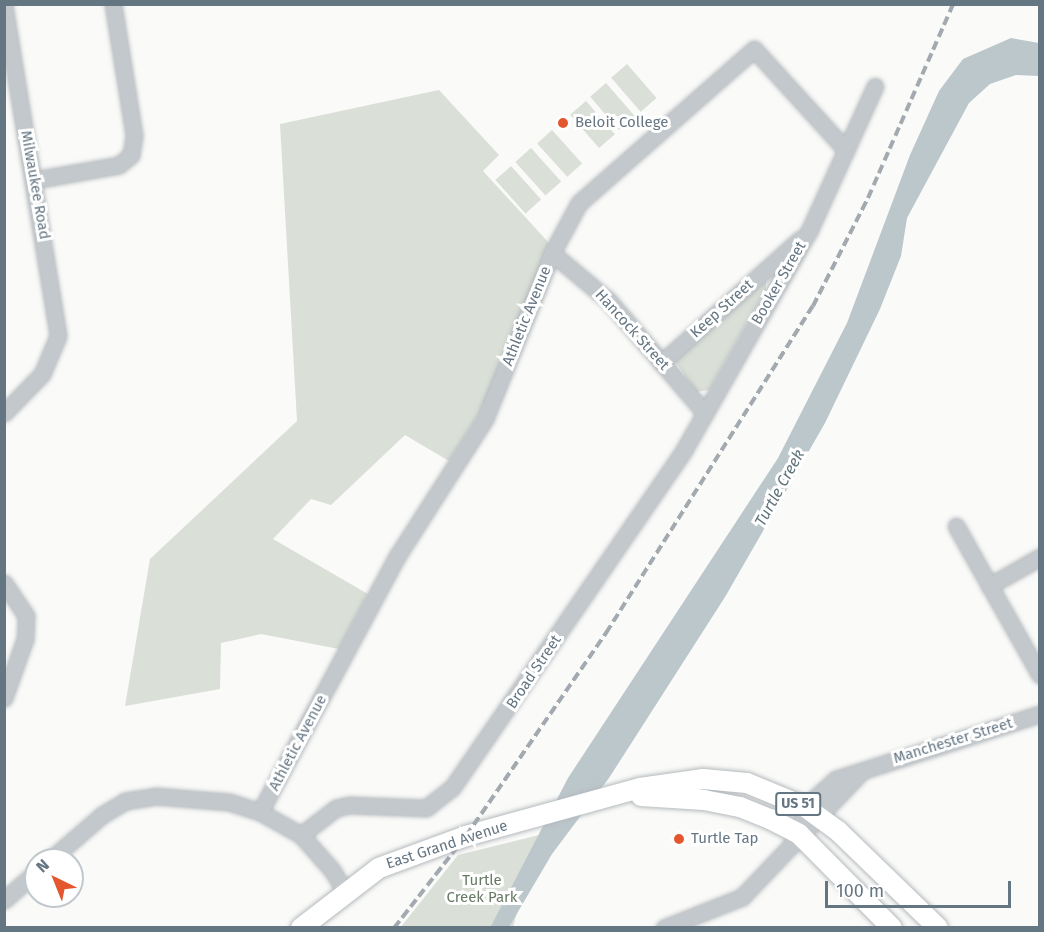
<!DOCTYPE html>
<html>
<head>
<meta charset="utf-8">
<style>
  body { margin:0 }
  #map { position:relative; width:1044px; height:932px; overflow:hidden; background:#fafaf8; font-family:"Fira Sans",sans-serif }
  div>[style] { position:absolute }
  .green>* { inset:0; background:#dadfd7; transform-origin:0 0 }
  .water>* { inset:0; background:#bbc7cb }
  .roads { filter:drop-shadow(0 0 2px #b5babe) drop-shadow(0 0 2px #b5babe) }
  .minor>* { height:15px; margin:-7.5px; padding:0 7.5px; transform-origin:7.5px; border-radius:7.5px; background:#c3c8cc }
  .major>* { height:20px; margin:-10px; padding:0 10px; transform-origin:10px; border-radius:10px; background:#fff }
  .rail>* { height:4px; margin-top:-2px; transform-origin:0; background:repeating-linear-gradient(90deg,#a2aab0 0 9px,transparent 0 13.5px) }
  .dots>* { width:16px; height:16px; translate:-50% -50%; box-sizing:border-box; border:3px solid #fff; border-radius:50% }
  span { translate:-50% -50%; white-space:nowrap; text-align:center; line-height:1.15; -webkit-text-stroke:6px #fff; paint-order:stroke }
  .shield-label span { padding:2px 4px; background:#fff; border:2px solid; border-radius:4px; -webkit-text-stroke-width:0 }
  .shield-label { font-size:14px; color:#657683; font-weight:700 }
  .poi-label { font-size:15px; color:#657683 }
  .left { translate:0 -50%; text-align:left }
  .street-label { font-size:15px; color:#657683 }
  .park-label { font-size:15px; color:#687a64 }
  .water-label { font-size:16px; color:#60757c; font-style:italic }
  .frame { position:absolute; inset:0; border:6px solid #657683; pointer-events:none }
  .north { position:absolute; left:24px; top:848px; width:60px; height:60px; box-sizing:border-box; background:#fff; border:2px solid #c1c8cd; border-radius:50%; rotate:317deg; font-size:16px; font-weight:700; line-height:24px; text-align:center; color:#657683 }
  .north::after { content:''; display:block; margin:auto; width:21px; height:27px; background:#e4572e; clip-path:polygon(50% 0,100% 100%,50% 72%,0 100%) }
  .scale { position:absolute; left:825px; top:881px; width:186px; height:27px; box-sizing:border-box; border:3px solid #657683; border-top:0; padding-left:8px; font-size:18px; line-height:21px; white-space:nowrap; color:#657683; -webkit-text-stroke:4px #fff; paint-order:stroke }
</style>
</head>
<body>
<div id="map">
  <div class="green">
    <i style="left:627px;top:64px;width:45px;height:21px;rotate:49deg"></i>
    <i style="left:606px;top:83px;width:44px;height:21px;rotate:49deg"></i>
    <i style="clip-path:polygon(439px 90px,499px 155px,483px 171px,549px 243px,482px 409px,449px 461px,405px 435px,331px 505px,311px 499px,273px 539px,368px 594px,339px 649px,261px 634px,221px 643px,220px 689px,125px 706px,150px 559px,297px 421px,280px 124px)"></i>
    <i style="left:586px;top:101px;width:44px;height:21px;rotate:49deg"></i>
    <i style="left:552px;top:130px;width:45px;height:20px;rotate:48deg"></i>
    <i style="left:531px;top:148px;width:45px;height:21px;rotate:48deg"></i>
    <i style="left:511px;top:166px;width:45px;height:21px;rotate:48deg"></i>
    <i style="clip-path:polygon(766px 281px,766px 289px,709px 390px,696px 392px,675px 361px)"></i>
    <i style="clip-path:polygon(539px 835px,513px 927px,400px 928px,458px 855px)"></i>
  </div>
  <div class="water">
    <i style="clip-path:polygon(1011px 38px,1039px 43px,1039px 76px,1016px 75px,990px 84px,969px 103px,907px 218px,901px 256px,880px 309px,825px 423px,725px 597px,609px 778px,552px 854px,509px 927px,490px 928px,568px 778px,778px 458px,847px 323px,910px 155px,939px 91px,963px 59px)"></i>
  </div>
  <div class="roads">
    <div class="minor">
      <i style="left:4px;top:5px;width:335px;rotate:80.7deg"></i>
      <i style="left:58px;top:336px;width:41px;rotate:112.8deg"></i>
      <i style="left:42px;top:374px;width:54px;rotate:134.3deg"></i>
      <i style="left:34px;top:180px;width:86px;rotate:-10deg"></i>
      <i style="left:119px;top:165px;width:16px;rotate:-40deg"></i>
      <i style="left:131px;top:155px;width:20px;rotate:-81deg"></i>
      <i style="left:134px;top:135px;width:133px;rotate:-99.1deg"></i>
      <i style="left:552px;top:253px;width:73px;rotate:40deg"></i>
      <i style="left:608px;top:300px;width:149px;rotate:49.4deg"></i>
      <i style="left:661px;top:363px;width:186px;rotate:-41.7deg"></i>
      <i style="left:956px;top:526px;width:171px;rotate:60.6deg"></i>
      <i style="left:4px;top:583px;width:40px;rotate:56deg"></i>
      <i style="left:26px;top:616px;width:23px;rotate:92deg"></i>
      <i style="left:25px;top:639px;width:63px;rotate:109.6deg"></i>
      <i style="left:989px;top:586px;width:59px;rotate:-29.6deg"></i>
      <i style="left:260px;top:812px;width:292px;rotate:-61.8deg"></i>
      <i style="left:398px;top:555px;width:161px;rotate:-57.4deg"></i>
      <i style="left:485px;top:419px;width:179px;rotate:-68deg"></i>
      <i style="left:552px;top:253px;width:57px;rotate:-61.6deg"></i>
      <i style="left:579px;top:203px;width:233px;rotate:-41.3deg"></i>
      <i style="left:754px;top:49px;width:137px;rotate:47.7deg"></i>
      <i style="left:799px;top:834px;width:28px;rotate:-77deg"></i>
      <i style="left:805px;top:807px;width:42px;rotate:-42.1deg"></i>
      <i style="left:836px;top:779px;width:214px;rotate:-17.7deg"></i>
      <i style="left:301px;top:835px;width:44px;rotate:-37.6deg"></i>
      <i style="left:336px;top:808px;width:13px;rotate:-13deg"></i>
      <i style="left:349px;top:805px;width:77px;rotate:2.2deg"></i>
      <i style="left:426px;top:808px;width:33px;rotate:-38deg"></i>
      <i style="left:452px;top:788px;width:410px;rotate:-55.5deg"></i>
      <i style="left:684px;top:450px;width:252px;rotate:-60.3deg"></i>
      <i style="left:809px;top:231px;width:159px;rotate:-65.5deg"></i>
      <i style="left:50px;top:860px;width:69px;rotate:-40.9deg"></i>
      <i style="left:102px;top:815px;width:27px;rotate:-31deg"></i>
      <i style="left:125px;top:801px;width:30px;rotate:-9deg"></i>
      <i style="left:155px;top:796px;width:74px;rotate:4.6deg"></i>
      <i style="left:229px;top:802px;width:33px;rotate:18deg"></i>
      <i style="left:260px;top:812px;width:47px;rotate:29.3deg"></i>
      <i style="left:301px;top:835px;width:47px;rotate:48.5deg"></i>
      <i style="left:332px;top:870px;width:26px;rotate:59deg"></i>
      <i style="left:4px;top:900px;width:43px;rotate:-41.2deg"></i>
      <i style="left:664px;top:928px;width:84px;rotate:-21.7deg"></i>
      <i style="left:742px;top:897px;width:173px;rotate:-46.4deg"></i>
    </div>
    <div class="major">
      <i style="left:641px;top:796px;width:63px;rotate:3.6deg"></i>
      <i style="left:704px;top:800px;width:37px;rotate:11deg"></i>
      <i style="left:740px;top:807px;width:32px;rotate:22deg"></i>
      <i style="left:770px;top:819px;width:33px;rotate:27deg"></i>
      <i style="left:799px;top:834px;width:132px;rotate:45.3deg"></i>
      <i style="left:301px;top:928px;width:98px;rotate:-37.6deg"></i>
      <i style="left:379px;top:868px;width:93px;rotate:-20.2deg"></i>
      <i style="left:466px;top:836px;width:180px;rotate:-15.4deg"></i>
      <i style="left:640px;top:788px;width:64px;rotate:-8.1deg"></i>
      <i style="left:703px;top:779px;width:44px;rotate:5.2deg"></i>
      <i style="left:747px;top:783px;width:63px;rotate:22.5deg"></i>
      <i style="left:805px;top:807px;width:41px;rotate:36deg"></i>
      <i style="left:838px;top:831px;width:139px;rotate:44.1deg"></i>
    </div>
  </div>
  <div class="rail">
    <i style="left:394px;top:928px;width:117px;rotate:-52deg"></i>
    <i style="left:466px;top:836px;width:247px;rotate:-55.4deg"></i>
    <i style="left:606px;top:633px;width:387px;rotate:-57.7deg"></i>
    <i style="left:813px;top:306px;width:121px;rotate:-63deg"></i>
    <i style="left:868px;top:198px;width:212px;rotate:-66.3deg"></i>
  </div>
  <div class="dots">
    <i style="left:563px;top:123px;background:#e4572e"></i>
    <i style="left:679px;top:839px;background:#e4572e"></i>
  </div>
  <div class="shield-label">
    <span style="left:798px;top:804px">US 51</span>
  </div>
  <div class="poi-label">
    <span class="left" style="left:575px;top:123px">Beloit College</span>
    <span class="left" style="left:691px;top:839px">Turtle Tap</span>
  </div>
  <div class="street-label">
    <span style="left:35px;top:185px;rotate:80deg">Milwaukee Road</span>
    <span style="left:779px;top:283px;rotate:-60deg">Booker Street</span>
    <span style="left:722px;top:309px;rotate:-42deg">Keep Street</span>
    <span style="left:527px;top:316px;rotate:-68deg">Athletic Avenue</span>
    <span style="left:632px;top:330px;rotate:48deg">Hancock Street</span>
    <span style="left:534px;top:672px;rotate:-56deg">Broad Street</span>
    <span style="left:953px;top:741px;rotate:-17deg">Manchester Street</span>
    <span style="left:298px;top:743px;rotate:-62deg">Athletic Avenue</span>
    <span style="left:447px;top:845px;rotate:-18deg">East Grand Avenue</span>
  </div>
  <div class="park-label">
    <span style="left:482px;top:889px">Turtle<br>Creek Park</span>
  </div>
  <div class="water-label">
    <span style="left:780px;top:488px;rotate:-61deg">Turtle Creek</span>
  </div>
  <div class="frame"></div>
  <div class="north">N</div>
  <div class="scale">100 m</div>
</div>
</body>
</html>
